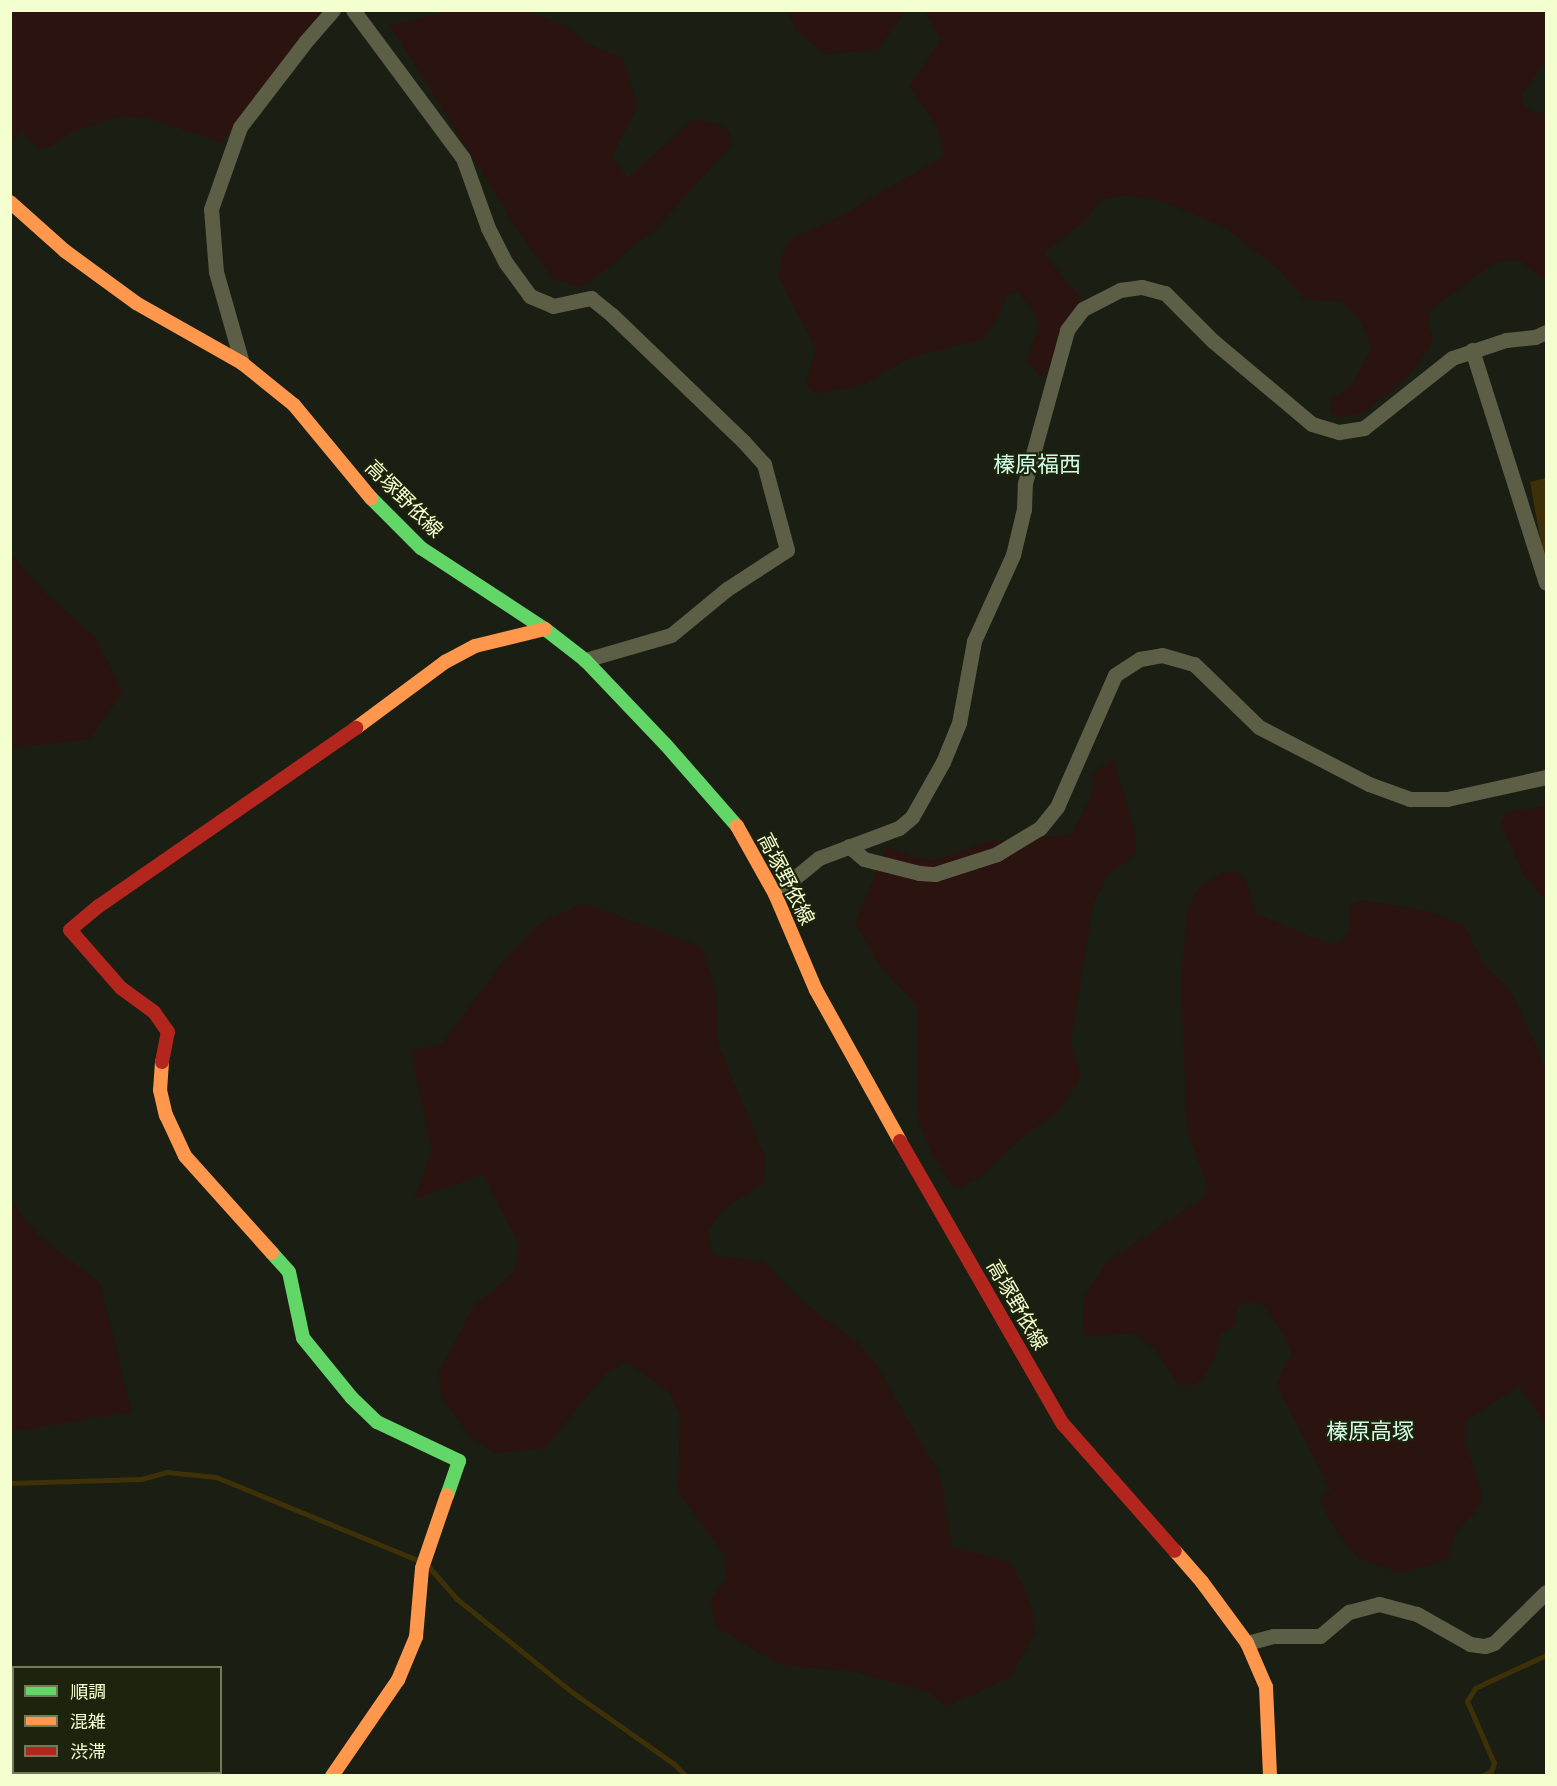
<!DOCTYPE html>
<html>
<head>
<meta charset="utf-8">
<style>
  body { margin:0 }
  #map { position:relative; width:1557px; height:1786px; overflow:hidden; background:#1b1e12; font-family:Poppins,"Noto Sans JP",sans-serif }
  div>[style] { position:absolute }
  .green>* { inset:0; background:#2b130f }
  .water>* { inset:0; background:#3e3108 }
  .stream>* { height:5px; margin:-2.5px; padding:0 2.5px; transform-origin:2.5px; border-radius:2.5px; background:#3e3108 }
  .street>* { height:15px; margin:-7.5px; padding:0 7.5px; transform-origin:7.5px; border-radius:7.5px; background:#5c5f46 }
  .fast>* { height:14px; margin:-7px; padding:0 7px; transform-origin:7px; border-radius:7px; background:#63d668 }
  .slow>* { height:14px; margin:-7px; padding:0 7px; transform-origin:7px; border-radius:7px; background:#ff974d }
  .jam>* { height:14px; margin:-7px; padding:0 7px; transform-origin:7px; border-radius:7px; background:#b3261e }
  span { translate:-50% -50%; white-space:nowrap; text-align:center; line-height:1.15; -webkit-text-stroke:4.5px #1d230d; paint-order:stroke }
  .street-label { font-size:20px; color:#f4ffcf }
  .quarter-label { font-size:22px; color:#d1ffe6 }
  .frame { position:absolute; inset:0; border:12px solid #f4ffcf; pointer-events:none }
  .legend { position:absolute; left:12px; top:1666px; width:210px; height:108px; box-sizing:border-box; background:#1d230d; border:2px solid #737b5b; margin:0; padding:8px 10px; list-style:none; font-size:18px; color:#f4ffcf }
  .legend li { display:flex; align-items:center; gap:12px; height:30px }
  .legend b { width:30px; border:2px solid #737b5b }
</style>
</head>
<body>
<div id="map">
  <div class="green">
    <i style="clip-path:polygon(454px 10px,528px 11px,567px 27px,585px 43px,623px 58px,637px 107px,611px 157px,628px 178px,694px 119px,719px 124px,729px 132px,732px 145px,657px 227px,589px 283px,577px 286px,554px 279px,528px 246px,390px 25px)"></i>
    <i style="clip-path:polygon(11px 11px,331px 11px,294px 45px,222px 142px,146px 118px,120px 116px,72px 132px,52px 146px,39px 149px,22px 131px,11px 143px)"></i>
    <i style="clip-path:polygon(788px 11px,906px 11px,877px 50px,825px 54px,796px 31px)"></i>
    <i style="clip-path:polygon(925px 11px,1546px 11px,1546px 61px,1523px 92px,1522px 104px,1532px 112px,1546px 114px,1546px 282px,1520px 260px,1495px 262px,1430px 310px,1428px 324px,1433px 338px,1428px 350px,1405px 380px,1365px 412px,1341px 418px,1330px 413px,1332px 401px,1353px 383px,1372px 347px,1360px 321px,1341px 301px,1305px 300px,1279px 269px,1223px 226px,1161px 201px,1124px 195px,1100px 199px,1086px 220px,1043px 253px,1081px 298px,1043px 379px,1027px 361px,1039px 325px,1034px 311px,1017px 291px,1006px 296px,997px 320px,983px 339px,910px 358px,862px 385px,815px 394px,806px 385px,816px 349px,779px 277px,783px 250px,790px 239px,837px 218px,944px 156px,938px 128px,909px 86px,941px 39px)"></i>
    <i style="clip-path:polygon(10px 553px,47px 595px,94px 635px,123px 692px,89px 739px,11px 748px)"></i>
    <i style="clip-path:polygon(1113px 758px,1134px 827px,1136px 853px,1107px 877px,1093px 904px,1071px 1043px,1079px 1069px,1079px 1081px,1057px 1113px,1026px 1134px,977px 1179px,955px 1189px,933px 1156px,918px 1121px,917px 1005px,881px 968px,855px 923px,887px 846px,909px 856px,935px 861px,990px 841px,1070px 835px,1090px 800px,1094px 774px)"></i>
    <i style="clip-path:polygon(1546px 806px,1546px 898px,1543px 898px,1525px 876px,1501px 825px,1506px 812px)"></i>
    <i style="clip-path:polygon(1236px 871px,1245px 880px,1256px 914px,1327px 943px,1340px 941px,1349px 932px,1350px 905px,1361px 900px,1429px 911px,1465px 926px,1482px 962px,1511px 992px,1546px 1068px,1546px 1425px,1519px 1386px,1466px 1421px,1465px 1442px,1482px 1495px,1478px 1508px,1454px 1534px,1448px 1560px,1399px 1573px,1360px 1559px,1338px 1534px,1319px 1499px,1331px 1490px,1277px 1386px,1286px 1362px,1293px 1356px,1285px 1336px,1264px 1306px,1251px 1302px,1239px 1305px,1236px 1310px,1235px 1325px,1220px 1335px,1214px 1358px,1202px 1380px,1190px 1386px,1178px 1384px,1156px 1350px,1136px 1333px,1086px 1336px,1083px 1323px,1084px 1297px,1106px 1263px,1205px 1197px,1207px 1184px,1187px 1130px,1181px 977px,1188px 908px,1201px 885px,1224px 872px)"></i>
    <i style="clip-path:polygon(583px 903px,702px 947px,716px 991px,718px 1045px,766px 1159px,763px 1184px,721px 1211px,708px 1232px,713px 1255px,764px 1262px,798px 1298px,859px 1344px,875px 1363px,940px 1475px,952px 1547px,1010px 1562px,1021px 1582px,1032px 1609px,1035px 1632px,1011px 1676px,946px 1707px,930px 1693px,858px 1672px,780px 1665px,717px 1627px,710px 1600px,726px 1580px,724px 1554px,678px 1492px,680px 1416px,669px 1392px,627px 1362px,606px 1373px,544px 1449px,495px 1453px,472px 1438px,442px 1398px,438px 1374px,474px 1306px,514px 1272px,520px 1245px,483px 1175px,414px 1199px,432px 1151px,411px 1050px,442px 1044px,504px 960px,539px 924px)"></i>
    <i style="clip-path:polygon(10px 1199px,39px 1237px,100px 1283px,132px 1412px,11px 1432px)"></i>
  </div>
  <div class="water">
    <i style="clip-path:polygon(1546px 478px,1546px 570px,1530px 482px)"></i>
  </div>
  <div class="stream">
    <i style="left:10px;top:1483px;width:131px;rotate:-1.7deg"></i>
    <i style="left:141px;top:1479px;width:27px;rotate:-15deg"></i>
    <i style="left:167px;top:1472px;width:49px;rotate:5.8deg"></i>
    <i style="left:216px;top:1477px;width:221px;rotate:22.4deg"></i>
    <i style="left:428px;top:1566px;width:44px;rotate:48.7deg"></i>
    <i style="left:457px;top:1599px;width:148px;rotate:39deg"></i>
    <i style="left:572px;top:1692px;width:125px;rotate:35.2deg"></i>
    <i style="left:674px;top:1764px;width:17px;rotate:45deg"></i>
    <i style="left:1482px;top:1776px;width:10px;rotate:-29deg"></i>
    <i style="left:1491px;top:1771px;width:9px;rotate:-69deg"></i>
    <i style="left:1494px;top:1763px;width:68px;rotate:-113.5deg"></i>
    <i style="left:1467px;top:1701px;width:15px;rotate:-58deg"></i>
    <i style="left:1475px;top:1688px;width:78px;rotate:-24.9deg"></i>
  </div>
  <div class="street">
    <i style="left:353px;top:10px;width:184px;rotate:53.4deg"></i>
    <i style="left:463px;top:158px;width:74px;rotate:70.3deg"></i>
    <i style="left:488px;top:228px;width:39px;rotate:63deg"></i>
    <i style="left:506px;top:263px;width:41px;rotate:54deg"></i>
    <i style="left:530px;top:296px;width:25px;rotate:23deg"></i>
    <i style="left:553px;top:306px;width:39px;rotate:-12deg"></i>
    <i style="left:591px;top:298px;width:27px;rotate:39deg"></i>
    <i style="left:612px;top:315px;width:183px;rotate:43.9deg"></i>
    <i style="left:744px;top:442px;width:30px;rotate:48deg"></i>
    <i style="left:764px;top:464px;width:89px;rotate:75deg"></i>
    <i style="left:787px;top:550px;width:72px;rotate:147deg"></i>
    <i style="left:727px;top:589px;width:72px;rotate:140.6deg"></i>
    <i style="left:671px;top:635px;width:90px;rotate:163.8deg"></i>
    <i style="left:1472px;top:350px;width:244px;rotate:72.4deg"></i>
    <i style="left:242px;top:363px;width:95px;rotate:-105.9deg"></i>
    <i style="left:216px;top:272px;width:63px;rotate:-94.5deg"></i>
    <i style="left:211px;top:209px;width:87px;rotate:-70.5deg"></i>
    <i style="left:240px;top:127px;width:108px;rotate:-52.5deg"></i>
    <i style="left:306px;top:41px;width:41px;rotate:-48.9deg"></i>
    <i style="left:849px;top:846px;width:20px;rotate:41deg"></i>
    <i style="left:864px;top:859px;width:57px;rotate:14.3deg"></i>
    <i style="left:919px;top:873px;width:16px;rotate:4deg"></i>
    <i style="left:935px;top:874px;width:65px;rotate:-17.9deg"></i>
    <i style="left:997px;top:854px;width:50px;rotate:-31.2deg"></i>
    <i style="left:1040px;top:828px;width:27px;rotate:-51deg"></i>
    <i style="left:1057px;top:807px;width:144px;rotate:-66.3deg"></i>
    <i style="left:1115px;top:675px;width:30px;rotate:-33deg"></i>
    <i style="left:1140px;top:659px;width:22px;rotate:-10deg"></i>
    <i style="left:1162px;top:655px;width:33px;rotate:16deg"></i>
    <i style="left:1194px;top:664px;width:91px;rotate:44.1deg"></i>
    <i style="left:1259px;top:727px;width:124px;rotate:27.4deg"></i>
    <i style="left:1369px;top:784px;width:44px;rotate:20.1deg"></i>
    <i style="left:1410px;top:799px;width:37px"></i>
    <i style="left:1447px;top:799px;width:101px;rotate:-12.5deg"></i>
    <i style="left:775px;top:894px;width:57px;rotate:-39.3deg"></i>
    <i style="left:819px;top:858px;width:85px;rotate:-20.6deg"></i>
    <i style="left:899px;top:828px;width:17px;rotate:-40deg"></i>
    <i style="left:912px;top:817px;width:63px;rotate:-60.6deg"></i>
    <i style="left:943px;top:762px;width:42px;rotate:-67.7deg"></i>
    <i style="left:959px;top:723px;width:83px;rotate:-79.6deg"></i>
    <i style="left:974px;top:641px;width:94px;rotate:-65.6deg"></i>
    <i style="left:1013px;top:555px;width:47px;rotate:-76.6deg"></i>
    <i style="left:1024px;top:509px;width:26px;rotate:-88deg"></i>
    <i style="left:1025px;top:483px;width:159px;rotate:-74.6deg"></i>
    <i style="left:1067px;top:330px;width:26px;rotate:-53deg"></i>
    <i style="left:1083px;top:309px;width:42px;rotate:-27.2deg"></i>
    <i style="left:1120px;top:290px;width:22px;rotate:-8deg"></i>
    <i style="left:1142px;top:287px;width:24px;rotate:15deg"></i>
    <i style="left:1165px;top:293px;width:68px;rotate:45deg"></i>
    <i style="left:1213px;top:341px;width:129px;rotate:40deg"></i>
    <i style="left:1312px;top:424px;width:28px;rotate:17deg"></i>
    <i style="left:1339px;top:432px;width:25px;rotate:-9deg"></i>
    <i style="left:1364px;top:428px;width:112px;rotate:-38.5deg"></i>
    <i style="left:1452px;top:358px;width:57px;rotate:-18.4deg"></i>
    <i style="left:1506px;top:340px;width:29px;rotate:-6deg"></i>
    <i style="left:1535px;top:337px;width:12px;rotate:-24deg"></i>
    <i style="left:1247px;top:1643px;width:27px;rotate:-15deg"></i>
    <i style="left:1273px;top:1636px;width:47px"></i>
    <i style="left:1320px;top:1636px;width:38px;rotate:-40deg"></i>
    <i style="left:1349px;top:1612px;width:31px;rotate:-15deg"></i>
    <i style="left:1379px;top:1604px;width:39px;rotate:15deg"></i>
    <i style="left:1417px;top:1614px;width:61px;rotate:29.5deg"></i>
    <i style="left:1470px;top:1644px;width:15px;rotate:8deg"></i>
    <i style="left:1485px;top:1646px;width:9px;rotate:-18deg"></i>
    <i style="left:1494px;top:1643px;width:73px;rotate:-44.4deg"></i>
  </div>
  <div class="fast">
    <i style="left:371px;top:498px;width:71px;rotate:45deg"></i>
    <i style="left:421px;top:548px;width:148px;rotate:33.2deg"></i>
    <i style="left:545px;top:629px;width:51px;rotate:37.8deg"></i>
    <i style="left:585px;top:660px;width:117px;rotate:46.4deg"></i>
    <i style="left:666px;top:745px;width:108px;rotate:48.8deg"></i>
    <i style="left:272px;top:1253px;width:25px;rotate:48deg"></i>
    <i style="left:289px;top:1272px;width:67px;rotate:78deg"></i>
    <i style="left:303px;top:1338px;width:77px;rotate:50.8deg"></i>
    <i style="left:352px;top:1398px;width:35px;rotate:44deg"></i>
    <i style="left:377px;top:1422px;width:91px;rotate:25.4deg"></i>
    <i style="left:459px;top:1461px;width:36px;rotate:109deg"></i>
  </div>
  <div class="slow">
    <i style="left:10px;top:202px;width:74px;rotate:41.7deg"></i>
    <i style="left:65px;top:251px;width:88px;rotate:36.2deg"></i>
    <i style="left:136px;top:303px;width:122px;rotate:29.5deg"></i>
    <i style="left:242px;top:363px;width:67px;rotate:38.9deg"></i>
    <i style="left:294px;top:405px;width:121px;rotate:50.4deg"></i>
    <i style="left:356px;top:728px;width:111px;rotate:-36.6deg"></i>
    <i style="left:445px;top:662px;width:34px;rotate:-28deg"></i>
    <i style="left:475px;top:646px;width:72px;rotate:-13.7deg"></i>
    <i style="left:737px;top:826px;width:78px;rotate:60.8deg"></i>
    <i style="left:775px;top:894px;width:104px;rotate:66.9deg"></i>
    <i style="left:816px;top:990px;width:173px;rotate:60.9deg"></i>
    <i style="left:162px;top:1062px;width:28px;rotate:94deg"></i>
    <i style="left:160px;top:1090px;width:26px;rotate:77deg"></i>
    <i style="left:166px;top:1115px;width:45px;rotate:65.1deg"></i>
    <i style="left:185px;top:1156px;width:130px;rotate:48.1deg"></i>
    <i style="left:1175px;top:1551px;width:41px;rotate:48.9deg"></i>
    <i style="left:1202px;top:1582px;width:76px;rotate:53.6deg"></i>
    <i style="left:1247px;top:1643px;width:48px;rotate:66.6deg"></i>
    <i style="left:1266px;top:1687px;width:89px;rotate:87.4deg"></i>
    <i style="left:332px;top:1776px;width:116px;rotate:-55.5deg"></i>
    <i style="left:398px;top:1680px;width:47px;rotate:-67.3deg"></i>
    <i style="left:416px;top:1637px;width:69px;rotate:-85deg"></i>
    <i style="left:422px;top:1568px;width:77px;rotate:-71.1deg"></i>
  </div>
  <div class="jam">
    <i style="left:162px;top:1062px;width:31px;rotate:-79deg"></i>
    <i style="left:168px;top:1032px;width:24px;rotate:-125deg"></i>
    <i style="left:154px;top:1012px;width:41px;rotate:-144deg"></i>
    <i style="left:121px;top:988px;width:77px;rotate:-131.3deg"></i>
    <i style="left:70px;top:930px;width:38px;rotate:-40deg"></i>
    <i style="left:99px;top:906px;width:313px;rotate:-34.7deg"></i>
    <i style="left:900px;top:1141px;width:327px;rotate:60.1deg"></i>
    <i style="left:1063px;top:1424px;width:169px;rotate:48.6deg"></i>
  </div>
  <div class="street-label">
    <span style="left:404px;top:499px;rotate:45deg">高塚野依線</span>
    <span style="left:786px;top:879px;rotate:63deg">高塚野依線</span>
    <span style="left:1017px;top:1305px;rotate:60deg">高塚野依線</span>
  </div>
  <div class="quarter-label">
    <span style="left:1037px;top:465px">榛原福西</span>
    <span style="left:1370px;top:1432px">榛原高塚</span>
  </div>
  <div class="frame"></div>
  <ul class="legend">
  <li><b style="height:8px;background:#63d668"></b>順調</li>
  <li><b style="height:8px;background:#ff974d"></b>混雑</li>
  <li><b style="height:8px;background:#b3261e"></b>渋滞</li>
  </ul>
</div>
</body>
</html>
